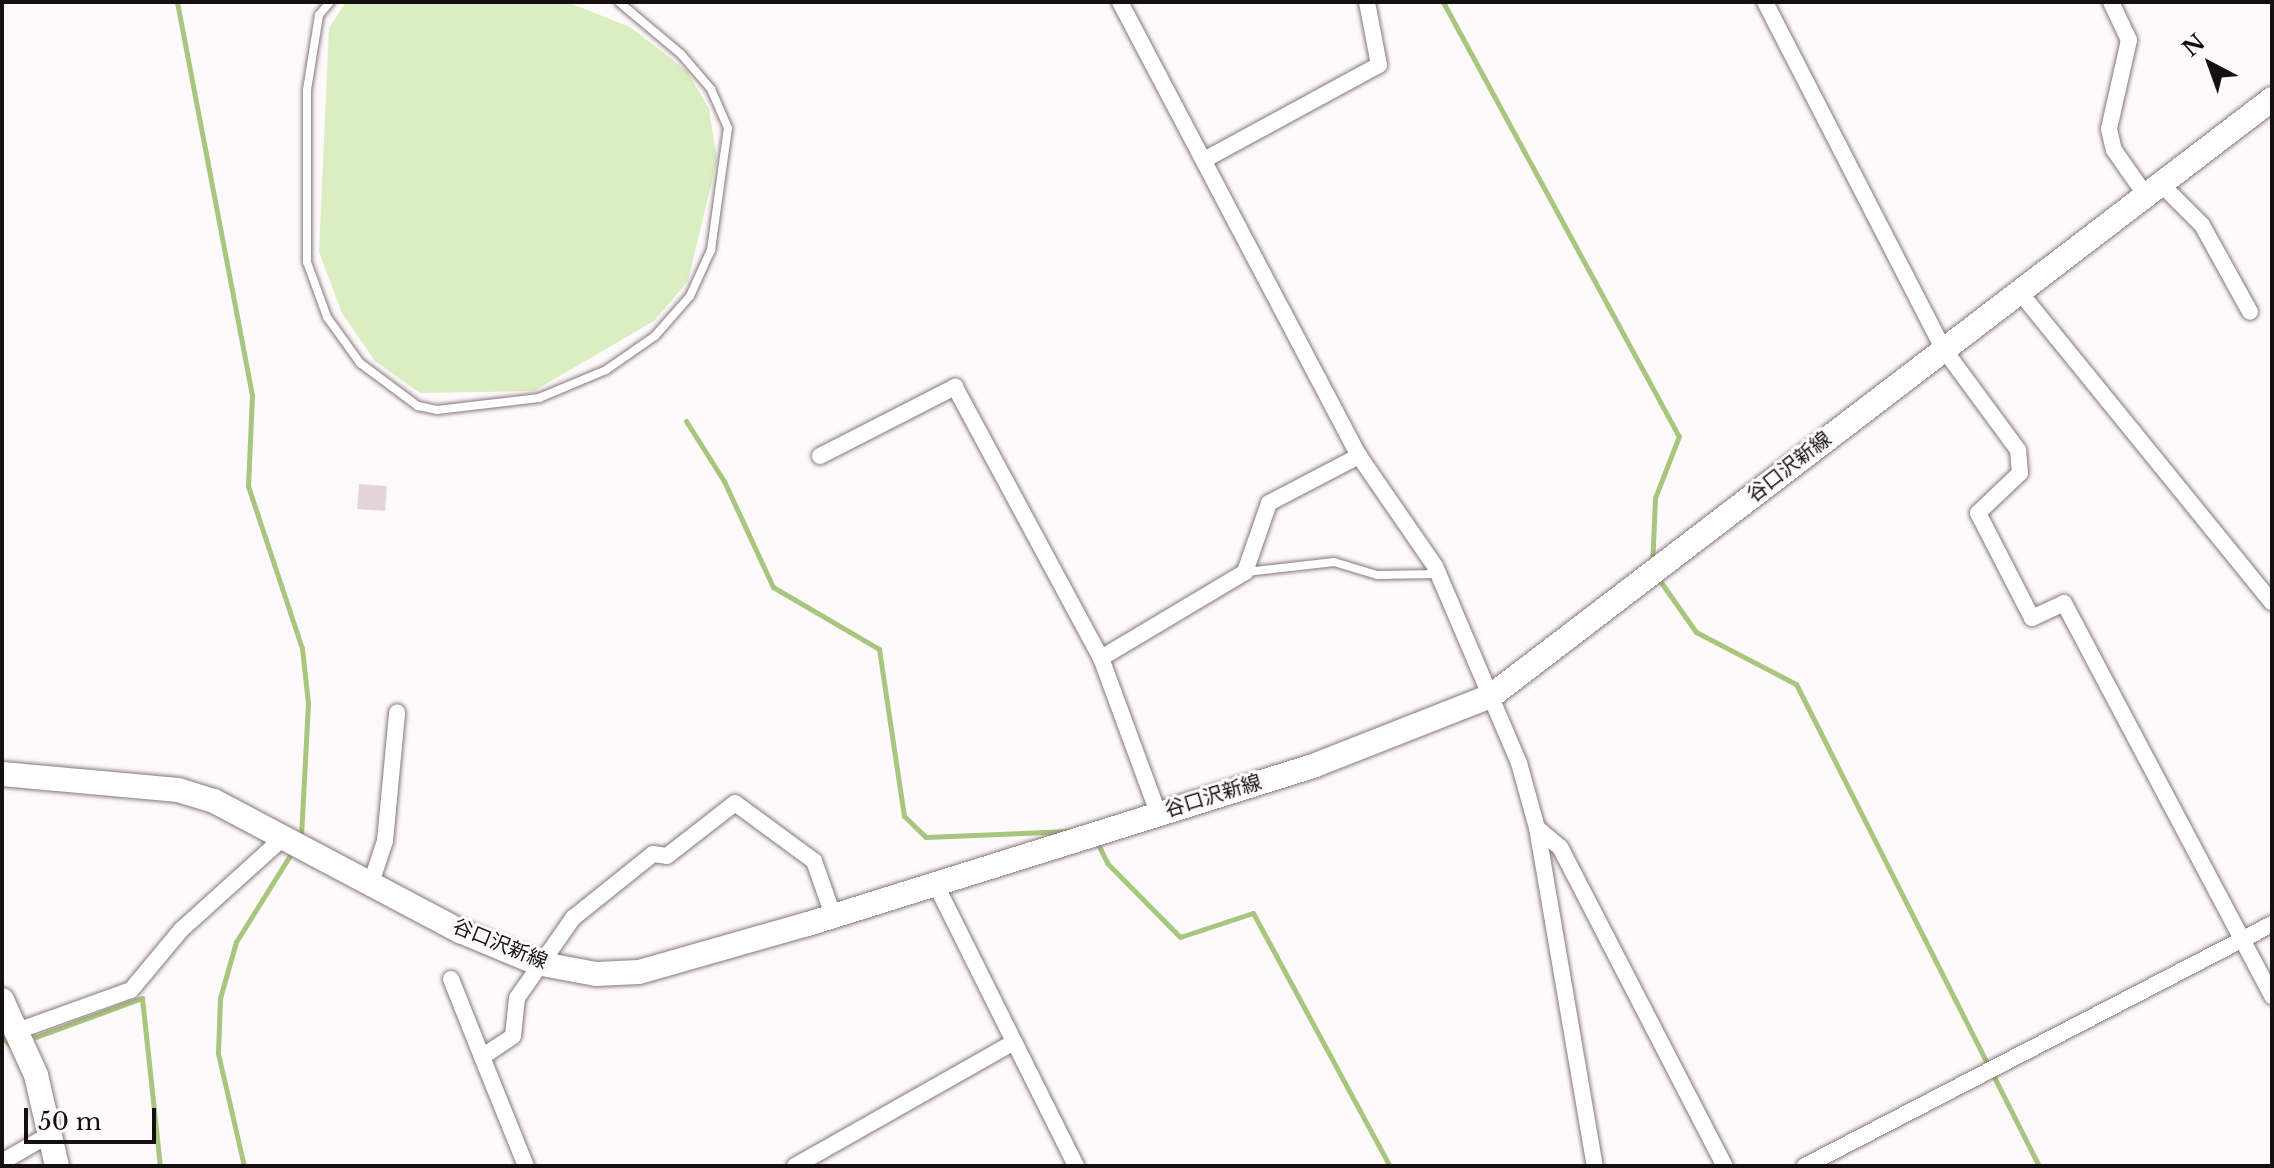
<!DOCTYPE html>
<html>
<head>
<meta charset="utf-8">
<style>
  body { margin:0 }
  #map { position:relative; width:2274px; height:1168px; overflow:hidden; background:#fefafc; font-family:"Libre Baskerville","Noto Sans JP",serif }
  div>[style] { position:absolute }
  .green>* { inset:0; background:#daeec1 }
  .stream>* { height:5px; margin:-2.5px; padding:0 2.5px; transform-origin:2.5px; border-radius:2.5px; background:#a8c67d }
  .building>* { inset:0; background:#e6d4db; transform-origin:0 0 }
  .roads { filter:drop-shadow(0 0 2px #86767c) drop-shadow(0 0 2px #86767c) }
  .lane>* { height:8px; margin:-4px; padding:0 4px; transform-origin:4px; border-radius:4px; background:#fff }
  .street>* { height:16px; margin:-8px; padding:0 8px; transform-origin:8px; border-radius:8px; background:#fff }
  .secondary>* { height:24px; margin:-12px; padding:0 12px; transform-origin:12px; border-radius:12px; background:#fff }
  span { translate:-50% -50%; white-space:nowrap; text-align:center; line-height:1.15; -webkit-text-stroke:6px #fefafc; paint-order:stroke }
  .street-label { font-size:20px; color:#150f11 }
  .frame { position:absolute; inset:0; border:4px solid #150f11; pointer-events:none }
  .north { position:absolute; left:2170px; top:24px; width:80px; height:80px; -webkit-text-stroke:6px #fefafc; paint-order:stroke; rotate:319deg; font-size:22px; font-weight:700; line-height:32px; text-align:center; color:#150f11 }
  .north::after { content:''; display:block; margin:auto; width:28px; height:36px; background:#150f11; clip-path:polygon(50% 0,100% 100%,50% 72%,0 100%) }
  .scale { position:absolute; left:24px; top:1108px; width:132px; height:36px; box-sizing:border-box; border:4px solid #150f11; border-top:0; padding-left:10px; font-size:24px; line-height:28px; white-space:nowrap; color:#150f11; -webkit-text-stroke:6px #fefafc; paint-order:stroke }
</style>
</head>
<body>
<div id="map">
  <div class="green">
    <i style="clip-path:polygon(346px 2px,567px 2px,630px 27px,687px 71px,709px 109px,717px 160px,688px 281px,654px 321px,534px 391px,420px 393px,375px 361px,342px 313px,319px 252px,329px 28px)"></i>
  </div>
  <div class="stream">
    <i style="left:177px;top:2px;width:400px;rotate:79.2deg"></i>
    <i style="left:252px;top:395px;width:91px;rotate:92.5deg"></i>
    <i style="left:248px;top:486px;width:171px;rotate:71.6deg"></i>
    <i style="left:302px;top:648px;width:55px;rotate:83.8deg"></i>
    <i style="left:308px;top:703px;width:134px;rotate:93deg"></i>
    <i style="left:1443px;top:2px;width:494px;rotate:61.5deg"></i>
    <i style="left:1679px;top:436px;width:66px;rotate:111.2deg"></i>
    <i style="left:1655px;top:498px;width:68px;rotate:92.5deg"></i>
    <i style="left:686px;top:421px;width:71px;rotate:57.7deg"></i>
    <i style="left:724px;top:481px;width:117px;rotate:65.2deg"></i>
    <i style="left:773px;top:587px;width:123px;rotate:30.3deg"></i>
    <i style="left:879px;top:649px;width:169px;rotate:81.5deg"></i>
    <i style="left:904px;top:816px;width:30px;rotate:44deg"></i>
    <i style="left:926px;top:837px;width:143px;rotate:-2.4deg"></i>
    <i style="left:1658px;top:578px;width:66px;rotate:54.9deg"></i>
    <i style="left:1696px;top:632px;width:113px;rotate:27.5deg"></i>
    <i style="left:1796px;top:684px;width:540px;rotate:63.25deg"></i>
    <i style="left:1096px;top:840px;width:25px;rotate:64deg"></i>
    <i style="left:1107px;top:863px;width:104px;rotate:45.4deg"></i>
    <i style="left:1180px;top:937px;width:77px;rotate:-18.2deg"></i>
    <i style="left:1253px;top:913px;width:288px;rotate:61.6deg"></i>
    <i style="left:2px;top:1037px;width:13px;rotate:45deg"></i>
    <i style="left:36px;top:1037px;width:113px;rotate:-20.2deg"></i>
    <i style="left:142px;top:998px;width:169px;rotate:83.9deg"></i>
    <i style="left:244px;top:1166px;width:116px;rotate:-103deg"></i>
    <i style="left:218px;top:1053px;width:55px;rotate:-87.9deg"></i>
    <i style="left:220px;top:998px;width:58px;rotate:-74.1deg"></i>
    <i style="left:236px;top:942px;width:110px;rotate:-58.1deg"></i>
  </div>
  <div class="building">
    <i style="left:359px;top:484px;width:28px;height:25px;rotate:4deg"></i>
  </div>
  <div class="roads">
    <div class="lane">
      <i style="left:330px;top:2px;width:17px;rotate:130deg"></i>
      <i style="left:319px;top:15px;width:76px;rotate:99.1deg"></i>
      <i style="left:307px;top:90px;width:172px;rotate:90deg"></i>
      <i style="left:307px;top:262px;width:59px;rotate:70deg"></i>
      <i style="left:327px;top:317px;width:57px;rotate:54.3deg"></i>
      <i style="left:360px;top:363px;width:72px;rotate:36.6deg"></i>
      <i style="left:418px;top:406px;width:19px;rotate:12deg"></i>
      <i style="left:437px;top:410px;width:103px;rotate:-6.7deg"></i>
      <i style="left:539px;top:398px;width:73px;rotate:-22.7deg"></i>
      <i style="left:606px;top:370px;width:60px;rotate:-34.8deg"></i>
      <i style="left:655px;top:336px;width:53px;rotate:-48.8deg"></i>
      <i style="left:690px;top:296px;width:51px;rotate:-65.5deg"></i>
      <i style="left:711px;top:250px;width:123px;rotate:-82.1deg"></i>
      <i style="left:728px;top:128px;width:43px;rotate:-113.6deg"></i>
      <i style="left:711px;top:89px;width:46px;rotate:-130.6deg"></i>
      <i style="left:681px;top:54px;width:81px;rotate:-140deg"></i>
      <i style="left:1246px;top:572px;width:89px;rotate:-6.5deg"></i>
      <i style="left:1334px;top:562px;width:45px;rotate:16.8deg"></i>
      <i style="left:1377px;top:575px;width:61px;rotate:-0.9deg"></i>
    </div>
    <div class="street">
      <i style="left:1120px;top:2px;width:513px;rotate:62.24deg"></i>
      <i style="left:1359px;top:456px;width:134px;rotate:55.4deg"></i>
      <i style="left:1435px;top:566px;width:214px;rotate:66.9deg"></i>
      <i style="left:1519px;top:763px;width:67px;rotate:74.5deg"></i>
      <i style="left:1537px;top:828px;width:343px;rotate:80.3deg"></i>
      <i style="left:1765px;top:2px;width:389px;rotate:62.8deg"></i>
      <i style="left:1943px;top:348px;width:127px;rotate:53.7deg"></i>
      <i style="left:2018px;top:450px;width:23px;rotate:85deg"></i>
      <i style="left:2020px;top:473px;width:58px;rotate:136.4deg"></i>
      <i style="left:1978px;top:513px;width:118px;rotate:62.8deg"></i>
      <i style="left:2032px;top:618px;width:35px;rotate:-25deg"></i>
      <i style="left:2064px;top:603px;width:445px;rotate:62.1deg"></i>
      <i style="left:2111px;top:2px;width:42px;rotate:64.7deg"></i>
      <i style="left:2129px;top:40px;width:91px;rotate:102.7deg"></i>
      <i style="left:2109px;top:129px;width:22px;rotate:77deg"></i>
      <i style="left:2114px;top:150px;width:52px;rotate:55.1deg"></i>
      <i style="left:1204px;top:160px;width:199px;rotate:-28.5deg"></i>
      <i style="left:1379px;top:65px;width:64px;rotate:-100.8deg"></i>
      <i style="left:2159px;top:182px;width:61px;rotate:45deg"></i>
      <i style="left:2202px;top:225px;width:99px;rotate:61.1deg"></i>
      <i style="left:2018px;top:290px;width:402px;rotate:50.9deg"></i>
      <i style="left:820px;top:456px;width:152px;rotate:-27.1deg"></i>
      <i style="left:955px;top:387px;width:308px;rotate:61.7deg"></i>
      <i style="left:1101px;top:658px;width:165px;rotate:69.8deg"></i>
      <i style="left:1101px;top:658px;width:168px;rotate:-30.8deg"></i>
      <i style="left:1245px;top:572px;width:73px;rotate:-70.8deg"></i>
      <i style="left:1269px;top:503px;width:102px;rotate:-27.6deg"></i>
      <i style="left:1537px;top:828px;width:30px;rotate:40deg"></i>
      <i style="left:1560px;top:847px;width:359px;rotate:62.7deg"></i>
      <i style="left:371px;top:883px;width:44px;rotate:-71.6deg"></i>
      <i style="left:385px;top:841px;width:129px;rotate:-84.6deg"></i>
      <i style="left:935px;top:883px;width:316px;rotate:63.5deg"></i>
      <i style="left:451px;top:979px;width:84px;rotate:68.3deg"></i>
      <i style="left:17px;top:1031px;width:121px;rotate:-19.8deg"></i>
      <i style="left:131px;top:990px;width:78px;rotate:-50.2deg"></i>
      <i style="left:181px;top:930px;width:139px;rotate:-42.1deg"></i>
      <i style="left:2px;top:1162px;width:58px;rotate:-30.1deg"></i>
      <i style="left:526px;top:1166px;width:118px;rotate:-112deg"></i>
      <i style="left:482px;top:1057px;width:37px;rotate:-34deg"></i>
      <i style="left:513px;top:1036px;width:38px;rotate:-84deg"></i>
      <i style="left:517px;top:998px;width:98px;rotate:-55deg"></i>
      <i style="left:573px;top:918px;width:102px;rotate:-38.7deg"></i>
      <i style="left:653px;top:854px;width:14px;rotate:8deg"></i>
      <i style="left:667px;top:856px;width:86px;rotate:-37.9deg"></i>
      <i style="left:735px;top:803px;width:98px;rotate:36.3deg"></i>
      <i style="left:814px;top:861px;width:57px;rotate:70.6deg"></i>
      <i style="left:795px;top:1166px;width:249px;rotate:-29.5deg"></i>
      <i style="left:1805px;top:1166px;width:526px;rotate:-27.39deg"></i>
    </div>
    <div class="secondary">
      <i style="left:2px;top:774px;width:177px;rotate:5.2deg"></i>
      <i style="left:178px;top:790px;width:38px;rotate:17deg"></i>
      <i style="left:214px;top:801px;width:278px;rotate:27.9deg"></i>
      <i style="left:460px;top:931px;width:83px;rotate:22.6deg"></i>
      <i style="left:537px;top:963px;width:60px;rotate:10.6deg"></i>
      <i style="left:596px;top:974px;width:43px;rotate:-2.7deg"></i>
      <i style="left:639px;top:972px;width:176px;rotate:-15.9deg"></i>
      <i style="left:808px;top:924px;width:529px;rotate:-17.37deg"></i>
      <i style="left:1313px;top:766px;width:191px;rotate:-21.5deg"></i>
      <i style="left:1491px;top:696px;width:983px;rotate:-37.39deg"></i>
      <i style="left:2px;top:1000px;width:82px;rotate:65.6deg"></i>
      <i style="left:36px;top:1075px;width:93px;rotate:77deg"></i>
    </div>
  </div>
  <div class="street-label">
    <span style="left:1789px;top:467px;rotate:-38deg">谷口沢新線</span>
    <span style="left:1213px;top:796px;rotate:-17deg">谷口沢新線</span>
    <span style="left:500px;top:944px;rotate:22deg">谷口沢新線</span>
  </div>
  <div class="frame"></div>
  <div class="north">N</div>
  <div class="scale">50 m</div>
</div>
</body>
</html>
